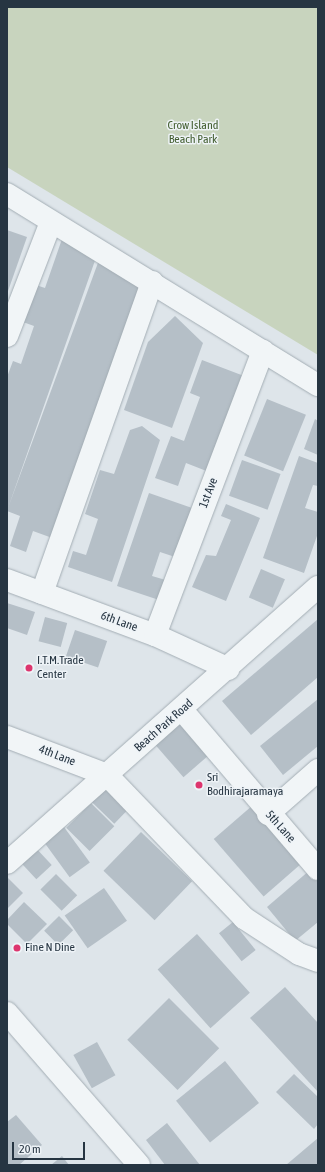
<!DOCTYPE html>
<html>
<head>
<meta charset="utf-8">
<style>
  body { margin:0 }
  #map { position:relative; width:325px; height:1172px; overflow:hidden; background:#dee5ea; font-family:"Asap Condensed",sans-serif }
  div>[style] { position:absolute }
  .green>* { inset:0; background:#c8d4be }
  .building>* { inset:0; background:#b5bfc7; transform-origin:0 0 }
  .roads { filter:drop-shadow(0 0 1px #a3adb4) drop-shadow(0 0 1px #a3adb4) }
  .minor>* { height:22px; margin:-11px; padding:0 11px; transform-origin:11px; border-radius:11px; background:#f1f5f7 }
  .tertiary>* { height:22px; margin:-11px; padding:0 11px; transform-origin:11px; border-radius:11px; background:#f1f5f7 }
  .dots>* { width:11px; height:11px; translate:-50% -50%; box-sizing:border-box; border:2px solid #eef3f7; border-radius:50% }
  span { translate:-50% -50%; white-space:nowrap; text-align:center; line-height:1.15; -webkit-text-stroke:3px #eef3f7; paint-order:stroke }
  .park-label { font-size:12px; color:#435f31 }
  .street-label { font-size:12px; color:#263542 }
  .poi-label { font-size:12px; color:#263542 }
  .left { translate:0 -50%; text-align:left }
  .frame { position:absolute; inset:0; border:8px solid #263542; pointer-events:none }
  .scale { position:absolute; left:12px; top:1142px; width:73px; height:18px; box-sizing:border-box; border:2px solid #263542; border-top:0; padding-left:5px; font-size:12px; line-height:14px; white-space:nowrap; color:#263542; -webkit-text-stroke:3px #eef3f7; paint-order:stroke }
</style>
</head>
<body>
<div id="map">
  <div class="green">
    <i style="clip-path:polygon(7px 7px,318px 7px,318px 355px,7px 167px)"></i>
  </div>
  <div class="building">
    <i style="clip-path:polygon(7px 230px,27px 237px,7px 294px)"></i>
    <i style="clip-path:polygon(62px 239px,98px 252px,8px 508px,99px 260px,146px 288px,55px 539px,33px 531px,26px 552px,10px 546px,20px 516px,7px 511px,7px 377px,13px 361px,21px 364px,34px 326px,23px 322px,36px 285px,45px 288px)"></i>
    <i style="clip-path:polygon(175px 316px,203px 343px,172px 428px,124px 410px,148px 342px)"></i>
    <i style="clip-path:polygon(202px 360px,244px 376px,209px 472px,186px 463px,178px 486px,155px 478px,171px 436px,184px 441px,200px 397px,190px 393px)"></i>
    <i style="left:267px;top:399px;width:42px;height:61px;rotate:22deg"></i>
    <i style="clip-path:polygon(315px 419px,318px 421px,318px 455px,304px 449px)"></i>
    <i style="clip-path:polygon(142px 426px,160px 440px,112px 582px,68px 567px,73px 551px,86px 555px,98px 519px,85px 514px,100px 470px,114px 474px,130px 430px)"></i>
    <i style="clip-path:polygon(299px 456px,318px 463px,318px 486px,313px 485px,305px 508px,318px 512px,318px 533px,304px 573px,263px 558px)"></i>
    <i style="left:242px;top:460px;width:41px;height:38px;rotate:20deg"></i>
    <i style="clip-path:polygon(149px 493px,195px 509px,178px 558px,160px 552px,152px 576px,169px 581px,162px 601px,117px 586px)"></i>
    <i style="clip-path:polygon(226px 504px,260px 518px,226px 601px,192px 587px,206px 555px,216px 556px,231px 520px,221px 516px)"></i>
    <i style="left:261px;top:569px;width:26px;height:31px;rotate:23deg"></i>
    <i style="clip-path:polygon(7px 603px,35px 612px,27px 635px,7px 628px)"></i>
    <i style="left:45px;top:617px;width:23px;height:25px;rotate:15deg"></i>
    <i style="clip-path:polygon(318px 619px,318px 677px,251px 735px,222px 701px)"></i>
    <i style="left:75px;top:630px;width:34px;height:28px;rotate:19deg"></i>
    <i style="clip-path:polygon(318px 699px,318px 746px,283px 775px,260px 746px)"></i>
    <i style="left:181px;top:721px;width:44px;height:35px;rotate:49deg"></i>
    <i style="left:110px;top:782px;width:32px;height:27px;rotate:44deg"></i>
    <i style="left:91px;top:803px;width:33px;height:35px;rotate:45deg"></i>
    <i style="left:253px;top:805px;width:76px;height:52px;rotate:49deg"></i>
    <i style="left:64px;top:827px;width:44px;height:25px;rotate:54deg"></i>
    <i style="left:141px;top:832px;width:71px;height:54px;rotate:44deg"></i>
    <i style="left:34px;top:846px;width:26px;height:21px;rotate:47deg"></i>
    <i style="clip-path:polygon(310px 870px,318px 879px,318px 922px,295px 941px,267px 907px)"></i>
    <i style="left:56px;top:874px;width:30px;height:22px;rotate:45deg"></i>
    <i style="clip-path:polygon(7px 877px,23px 893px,7px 909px)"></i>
    <i style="left:104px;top:888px;width:40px;height:48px;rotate:55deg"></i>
    <i style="clip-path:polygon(24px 902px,47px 924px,27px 944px,7px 924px,7px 920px)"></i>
    <i style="left:59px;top:916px;width:20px;height:21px;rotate:45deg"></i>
    <i style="left:233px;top:922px;width:36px;height:18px;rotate:51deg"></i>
    <i style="left:197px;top:934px;width:79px;height:53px;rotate:48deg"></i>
    <i style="clip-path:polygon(285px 987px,318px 1023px,318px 1092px,250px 1018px)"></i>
    <i style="left:169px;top:998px;width:71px;height:59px;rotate:45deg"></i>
    <i style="left:97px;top:1042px;width:38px;height:27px;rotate:61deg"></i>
    <i style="left:225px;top:1061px;width:54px;height:63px;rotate:51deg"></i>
    <i style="clip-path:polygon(294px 1074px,318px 1097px,318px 1124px,314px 1129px,276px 1092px)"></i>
    <i style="clip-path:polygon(16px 1115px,42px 1145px,19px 1165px,7px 1165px,7px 1122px)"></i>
    <i style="clip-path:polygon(167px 1123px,200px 1165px,165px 1165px,146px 1140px)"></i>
    <i style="clip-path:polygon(318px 1138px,318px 1165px,286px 1165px)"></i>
    <i style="clip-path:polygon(62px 1156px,69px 1165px,51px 1165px)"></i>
  </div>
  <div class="roads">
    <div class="minor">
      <i style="left:7px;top:194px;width:365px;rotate:31.6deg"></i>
      <i style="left:7px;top:336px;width:122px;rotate:-68.9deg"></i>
      <i style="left:7px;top:580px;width:158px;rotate:20.4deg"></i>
      <i style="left:155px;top:635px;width:81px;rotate:24.7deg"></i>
      <i style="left:42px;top:593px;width:330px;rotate:-70.5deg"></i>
      <i style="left:155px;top:635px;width:304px;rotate:-69.2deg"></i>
      <i style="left:182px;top:710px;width:209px;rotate:49.5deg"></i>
      <i style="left:7px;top:737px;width:107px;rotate:20.8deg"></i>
      <i style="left:107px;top:775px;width:198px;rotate:46.2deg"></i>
      <i style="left:244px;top:918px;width:66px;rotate:33.2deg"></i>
      <i style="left:299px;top:954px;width:20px;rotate:20deg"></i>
      <i style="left:268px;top:814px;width:67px;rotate:-41.3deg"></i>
      <i style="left:7px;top:1013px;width:201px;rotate:49deg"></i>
    </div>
    <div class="tertiary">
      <i style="left:7px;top:863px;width:416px;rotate:-41.6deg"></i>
    </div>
  </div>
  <div class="dots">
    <i style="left:29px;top:668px;background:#dd356e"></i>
    <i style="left:199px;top:785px;background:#dd356e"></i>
    <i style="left:17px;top:948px;background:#dd356e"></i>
  </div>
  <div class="park-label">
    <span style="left:193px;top:133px">Crow Island<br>Beach Park</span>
  </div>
  <div class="street-label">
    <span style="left:209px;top:493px;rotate:-69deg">1st Ave</span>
    <span style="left:119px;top:622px;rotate:20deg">6th Lane</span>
    <span style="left:164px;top:726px;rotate:-41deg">Beach Park Road</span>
    <span style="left:57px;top:756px;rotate:21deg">4th Lane</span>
    <span style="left:280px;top:827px;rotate:48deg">5th Lane</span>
  </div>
  <div class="poi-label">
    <span class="left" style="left:37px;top:668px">I.T.M.Trade<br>Center</span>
    <span class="left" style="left:207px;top:785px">Sri<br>Bodhirajaramaya</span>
    <span class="left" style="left:25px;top:948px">Fine N Dine</span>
  </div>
  <div class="frame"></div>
  <div class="scale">20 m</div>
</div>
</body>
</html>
